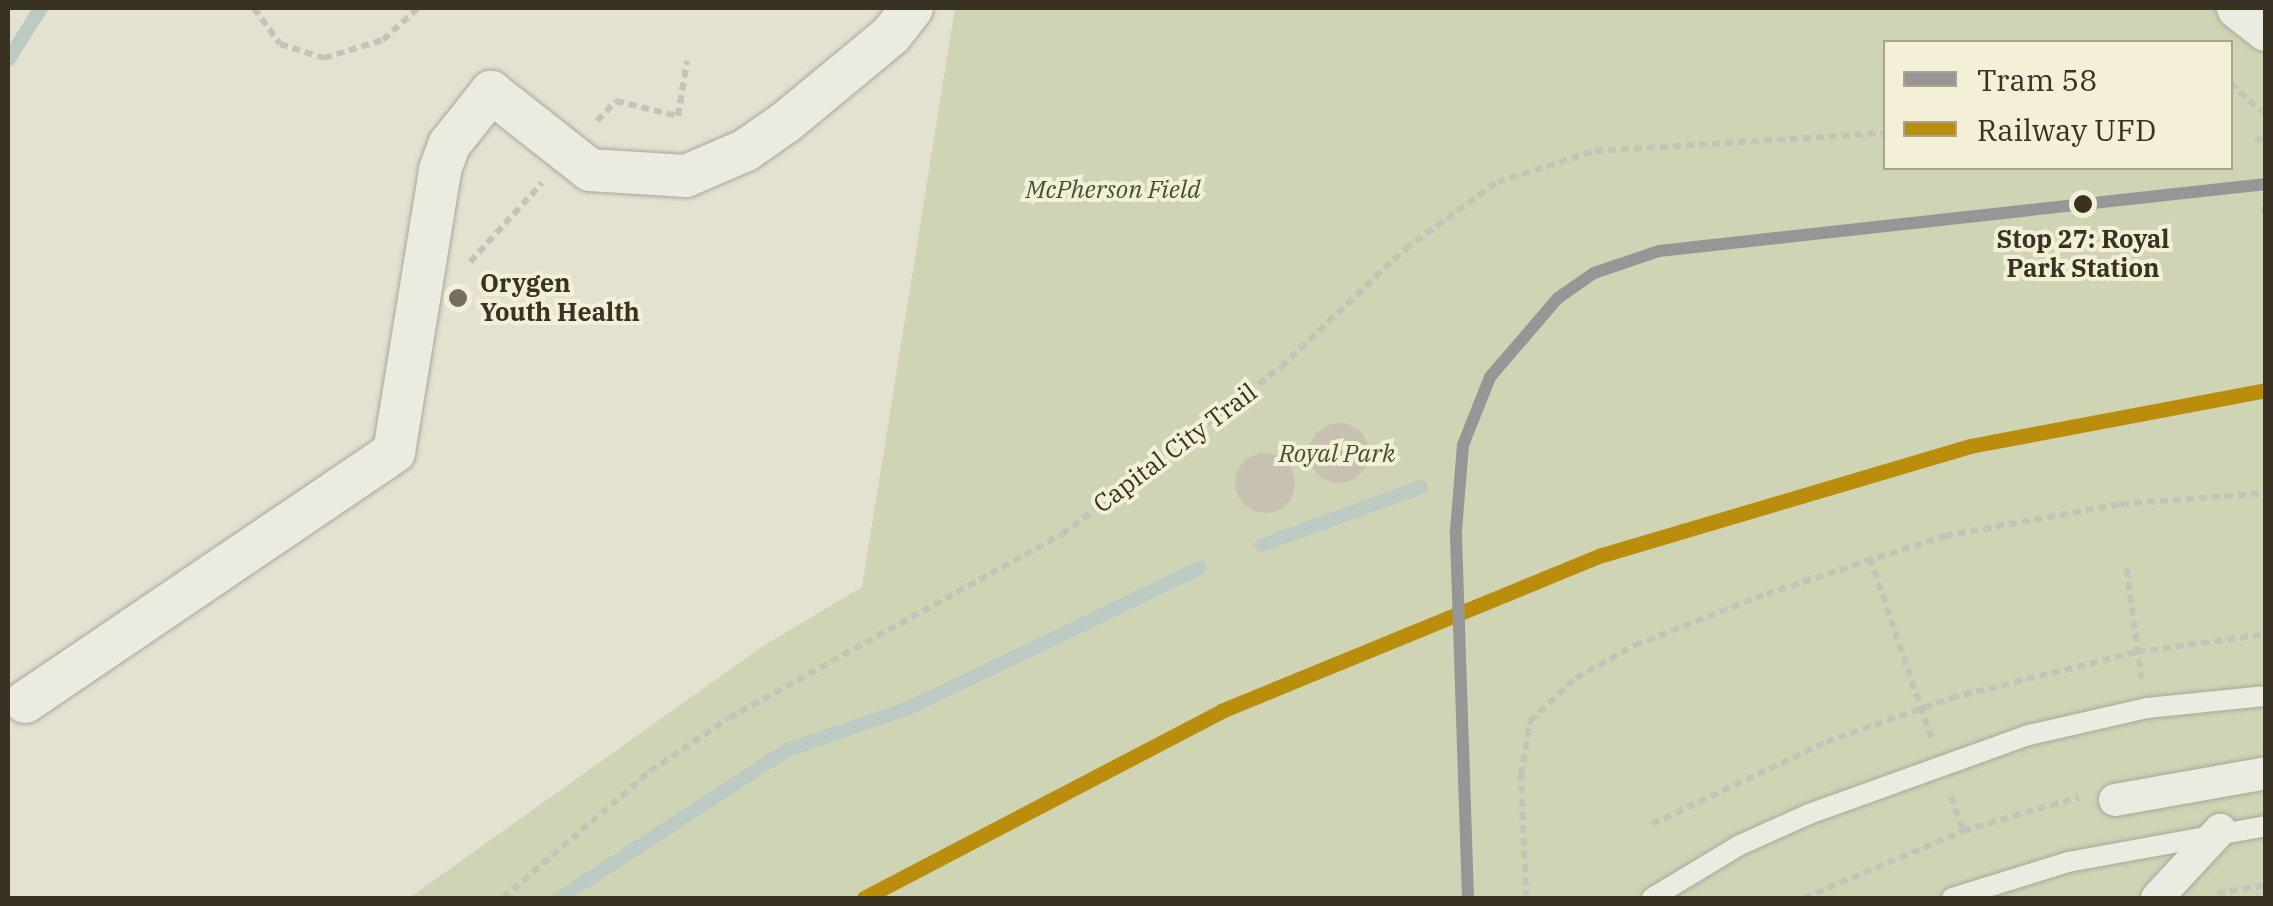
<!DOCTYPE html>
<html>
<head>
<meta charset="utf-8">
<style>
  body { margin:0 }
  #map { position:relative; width:2273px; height:906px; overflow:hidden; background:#e4e1d1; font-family:"IBM Plex Serif",serif }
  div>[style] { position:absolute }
  .green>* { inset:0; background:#cfd4b4 }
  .stream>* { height:14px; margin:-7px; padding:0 7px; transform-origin:7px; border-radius:7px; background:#bbcbc4 }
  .building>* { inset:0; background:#c8c1b2 }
  .round { border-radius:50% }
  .path>* { height:6px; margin-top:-3px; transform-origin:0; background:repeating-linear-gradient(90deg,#c5c2b8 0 8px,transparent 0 13px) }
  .roads { filter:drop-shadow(0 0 2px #aaa699) drop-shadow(0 0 2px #aaa699) }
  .service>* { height:20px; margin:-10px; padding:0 10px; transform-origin:10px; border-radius:10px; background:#ecebe2 }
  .pedestrian>* { height:32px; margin:-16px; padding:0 16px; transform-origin:16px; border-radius:16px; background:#ecebe2 }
  .minor>* { height:42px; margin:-21px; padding:0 21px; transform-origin:21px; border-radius:21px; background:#ecebe2 }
  .rail-1>* { height:15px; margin:-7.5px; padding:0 7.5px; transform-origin:7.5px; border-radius:7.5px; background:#ba8d0c }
  .tram-1>* { height:12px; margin:-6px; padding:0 6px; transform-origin:6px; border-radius:6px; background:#969696 }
  .dots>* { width:28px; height:28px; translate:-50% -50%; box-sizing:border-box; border:5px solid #f4f0d8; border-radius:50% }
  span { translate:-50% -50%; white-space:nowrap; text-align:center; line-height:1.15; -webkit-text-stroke:8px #f4f0d8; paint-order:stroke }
  .park-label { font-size:25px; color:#425429; font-style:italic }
  .stop-label { font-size:25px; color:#393121; font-weight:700 }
  .poi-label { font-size:25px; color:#393121; font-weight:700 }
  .left { translate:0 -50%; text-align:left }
  .street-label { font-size:25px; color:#393121 }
  .frame { position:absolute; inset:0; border:10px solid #393121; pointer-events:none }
  .legend { position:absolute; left:1883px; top:40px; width:350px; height:130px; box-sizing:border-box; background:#f4f0d8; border:2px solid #a9a48f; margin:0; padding:12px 18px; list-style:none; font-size:30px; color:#393121 }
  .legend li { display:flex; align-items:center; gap:20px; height:50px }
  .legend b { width:50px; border:2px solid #a9a48f }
</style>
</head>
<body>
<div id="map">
  <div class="green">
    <i style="clip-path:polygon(evenodd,955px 8px,2265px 8px,2265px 898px,409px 898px,763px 646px,862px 587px,955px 8px,1886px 42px,2230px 42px,2230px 168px,1886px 168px,1886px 42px)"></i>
  </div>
  <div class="stream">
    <i style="left:8px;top:60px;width:62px;rotate:-57.6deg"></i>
    <i style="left:1262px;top:545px;width:169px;rotate:-20deg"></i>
    <i style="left:560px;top:898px;width:271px;rotate:-33.1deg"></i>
    <i style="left:787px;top:750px;width:129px;rotate:-19deg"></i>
    <i style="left:909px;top:708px;width:323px;rotate:-25.7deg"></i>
  </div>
  <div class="building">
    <i class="round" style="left:1309px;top:423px;width:60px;height:60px"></i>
    <i class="round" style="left:1235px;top:453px;width:60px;height:60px"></i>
  </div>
  <div class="path">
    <i style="left:254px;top:8px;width:44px;rotate:54.2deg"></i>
    <i style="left:280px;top:44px;width:46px;rotate:17.7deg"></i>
    <i style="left:324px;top:58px;width:62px;rotate:-17deg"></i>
    <i style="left:383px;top:40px;width:47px;rotate:-42.4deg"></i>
    <i style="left:2230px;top:83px;width:48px;rotate:41.6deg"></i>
    <i style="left:597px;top:121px;width:28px;rotate:-46deg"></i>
    <i style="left:616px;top:101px;width:64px;rotate:13.6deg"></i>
    <i style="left:678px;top:116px;width:56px;rotate:-80.7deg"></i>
    <i style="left:2255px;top:140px;width:11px;rotate:-5deg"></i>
    <i style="left:2261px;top:210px;width:5px;rotate:-11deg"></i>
    <i style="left:470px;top:262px;width:107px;rotate:-47.7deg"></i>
    <i style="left:1870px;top:558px;width:189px;rotate:71.2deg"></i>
    <i style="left:2127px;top:569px;width:110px;rotate:82.7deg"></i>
    <i style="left:1951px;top:796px;width:37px;rotate:71deg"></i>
    <i style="left:1652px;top:824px;width:192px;rotate:-25.2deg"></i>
    <i style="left:1826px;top:742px;width:133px;rotate:-19.4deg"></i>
    <i style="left:1951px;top:698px;width:192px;rotate:-13.9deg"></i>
    <i style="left:2137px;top:652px;width:130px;rotate:-7.9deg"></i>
    <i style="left:2217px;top:893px;width:50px;rotate:-9.3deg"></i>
    <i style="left:503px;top:898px;width:194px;rotate:-40.8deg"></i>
    <i style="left:650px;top:771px;width:95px;rotate:-33.9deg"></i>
    <i style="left:729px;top:718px;width:380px;rotate:-28.9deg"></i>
    <i style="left:1062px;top:534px;width:275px;rotate:-37.3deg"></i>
    <i style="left:1281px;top:367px;width:171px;rotate:-43.6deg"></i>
    <i style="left:1405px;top:249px;width:114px;rotate:-36.1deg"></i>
    <i style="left:1497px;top:182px;width:103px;rotate:-17.6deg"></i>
    <i style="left:1595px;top:151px;width:292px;rotate:-3.5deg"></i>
    <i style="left:1526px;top:898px;width:123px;rotate:-92.3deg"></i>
    <i style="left:1521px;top:775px;width:55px;rotate:-80.5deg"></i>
    <i style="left:1530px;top:721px;width:63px;rotate:-43.1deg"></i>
    <i style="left:1576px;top:678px;width:68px;rotate:-29.2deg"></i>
    <i style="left:1635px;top:645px;width:141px;rotate:-21.3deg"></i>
    <i style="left:1766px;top:594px;width:188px;rotate:-18deg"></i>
    <i style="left:1945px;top:536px;width:179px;rotate:-10.3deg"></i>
    <i style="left:2121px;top:504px;width:145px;rotate:-4.3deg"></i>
    <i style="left:1804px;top:898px;width:173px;rotate:-22.8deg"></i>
    <i style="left:1963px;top:831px;width:121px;rotate:-16.3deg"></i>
  </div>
  <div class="roads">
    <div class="service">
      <i style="left:1652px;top:898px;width:103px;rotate:-31.1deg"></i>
      <i style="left:1740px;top:845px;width:76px;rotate:-24.2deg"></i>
      <i style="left:1809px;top:814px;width:234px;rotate:-19.8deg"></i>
      <i style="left:2029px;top:735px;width:121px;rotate:-12.9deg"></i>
      <i style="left:2147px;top:708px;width:120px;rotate:-5.8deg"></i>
      <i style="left:1952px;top:898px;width:121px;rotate:-17.2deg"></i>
      <i style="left:2068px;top:862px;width:201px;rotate:-10.3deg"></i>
    </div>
    <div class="pedestrian">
      <i style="left:2115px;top:800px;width:153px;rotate:-10.1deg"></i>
      <i style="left:2157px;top:898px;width:93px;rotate:-47.2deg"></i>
    </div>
    <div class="minor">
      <i style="left:2238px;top:8px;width:36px;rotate:38deg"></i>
      <i style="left:25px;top:702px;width:446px;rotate:-34.1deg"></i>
      <i style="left:394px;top:452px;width:286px;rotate:-80.7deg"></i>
      <i style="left:440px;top:170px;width:27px;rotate:-70deg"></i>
      <i style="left:449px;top:145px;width:68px;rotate:-51.6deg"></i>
      <i style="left:491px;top:92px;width:126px;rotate:38.2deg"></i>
      <i style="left:590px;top:170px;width:96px;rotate:3.6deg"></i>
      <i style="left:686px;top:176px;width:65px;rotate:-23.4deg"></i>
      <i style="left:746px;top:150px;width:49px;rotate:-35deg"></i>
      <i style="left:786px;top:122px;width:136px;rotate:-39.6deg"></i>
      <i style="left:891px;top:35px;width:34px;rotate:-52deg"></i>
    </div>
  </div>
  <div class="rail-1">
    <i style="left:864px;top:898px;width:403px;rotate:-27.6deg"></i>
    <i style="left:1221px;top:711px;width:412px;rotate:-22.3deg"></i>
    <i style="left:1602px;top:555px;width:384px;rotate:-16.5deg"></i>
    <i style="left:1970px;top:446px;width:301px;rotate:-10.7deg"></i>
  </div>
  <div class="tram-1">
    <i style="left:1468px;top:898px;width:368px;rotate:-91.9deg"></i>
    <i style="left:1456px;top:530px;width:85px;rotate:-85.3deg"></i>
    <i style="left:1463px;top:445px;width:73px;rotate:-68.3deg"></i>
    <i style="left:1490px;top:377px;width:104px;rotate:-49.3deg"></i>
    <i style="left:1558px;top:298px;width:44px;rotate:-34.8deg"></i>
    <i style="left:1594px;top:273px;width:69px;rotate:-18.7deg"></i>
    <i style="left:1659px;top:251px;width:611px;rotate:-6.3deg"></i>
  </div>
  <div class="dots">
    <i style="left:2083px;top:204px;background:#393121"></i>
    <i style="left:458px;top:298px;background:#756f5f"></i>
  </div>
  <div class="park-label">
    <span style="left:1113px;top:189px">McPherson Field</span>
    <span style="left:1337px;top:453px">Royal Park</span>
  </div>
  <div class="stop-label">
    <span style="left:2083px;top:254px">Stop 27: Royal<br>Park Station</span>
  </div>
  <div class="poi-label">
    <span class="left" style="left:480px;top:298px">Orygen<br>Youth Health</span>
  </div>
  <div class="street-label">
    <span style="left:1175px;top:448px;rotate:-37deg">Capital City Trail</span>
  </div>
  <div class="frame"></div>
  <ul class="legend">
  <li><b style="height:12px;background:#969696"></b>Tram 58</li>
  <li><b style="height:12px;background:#ba8d0c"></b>Railway UFD</li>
  </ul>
</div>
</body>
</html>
